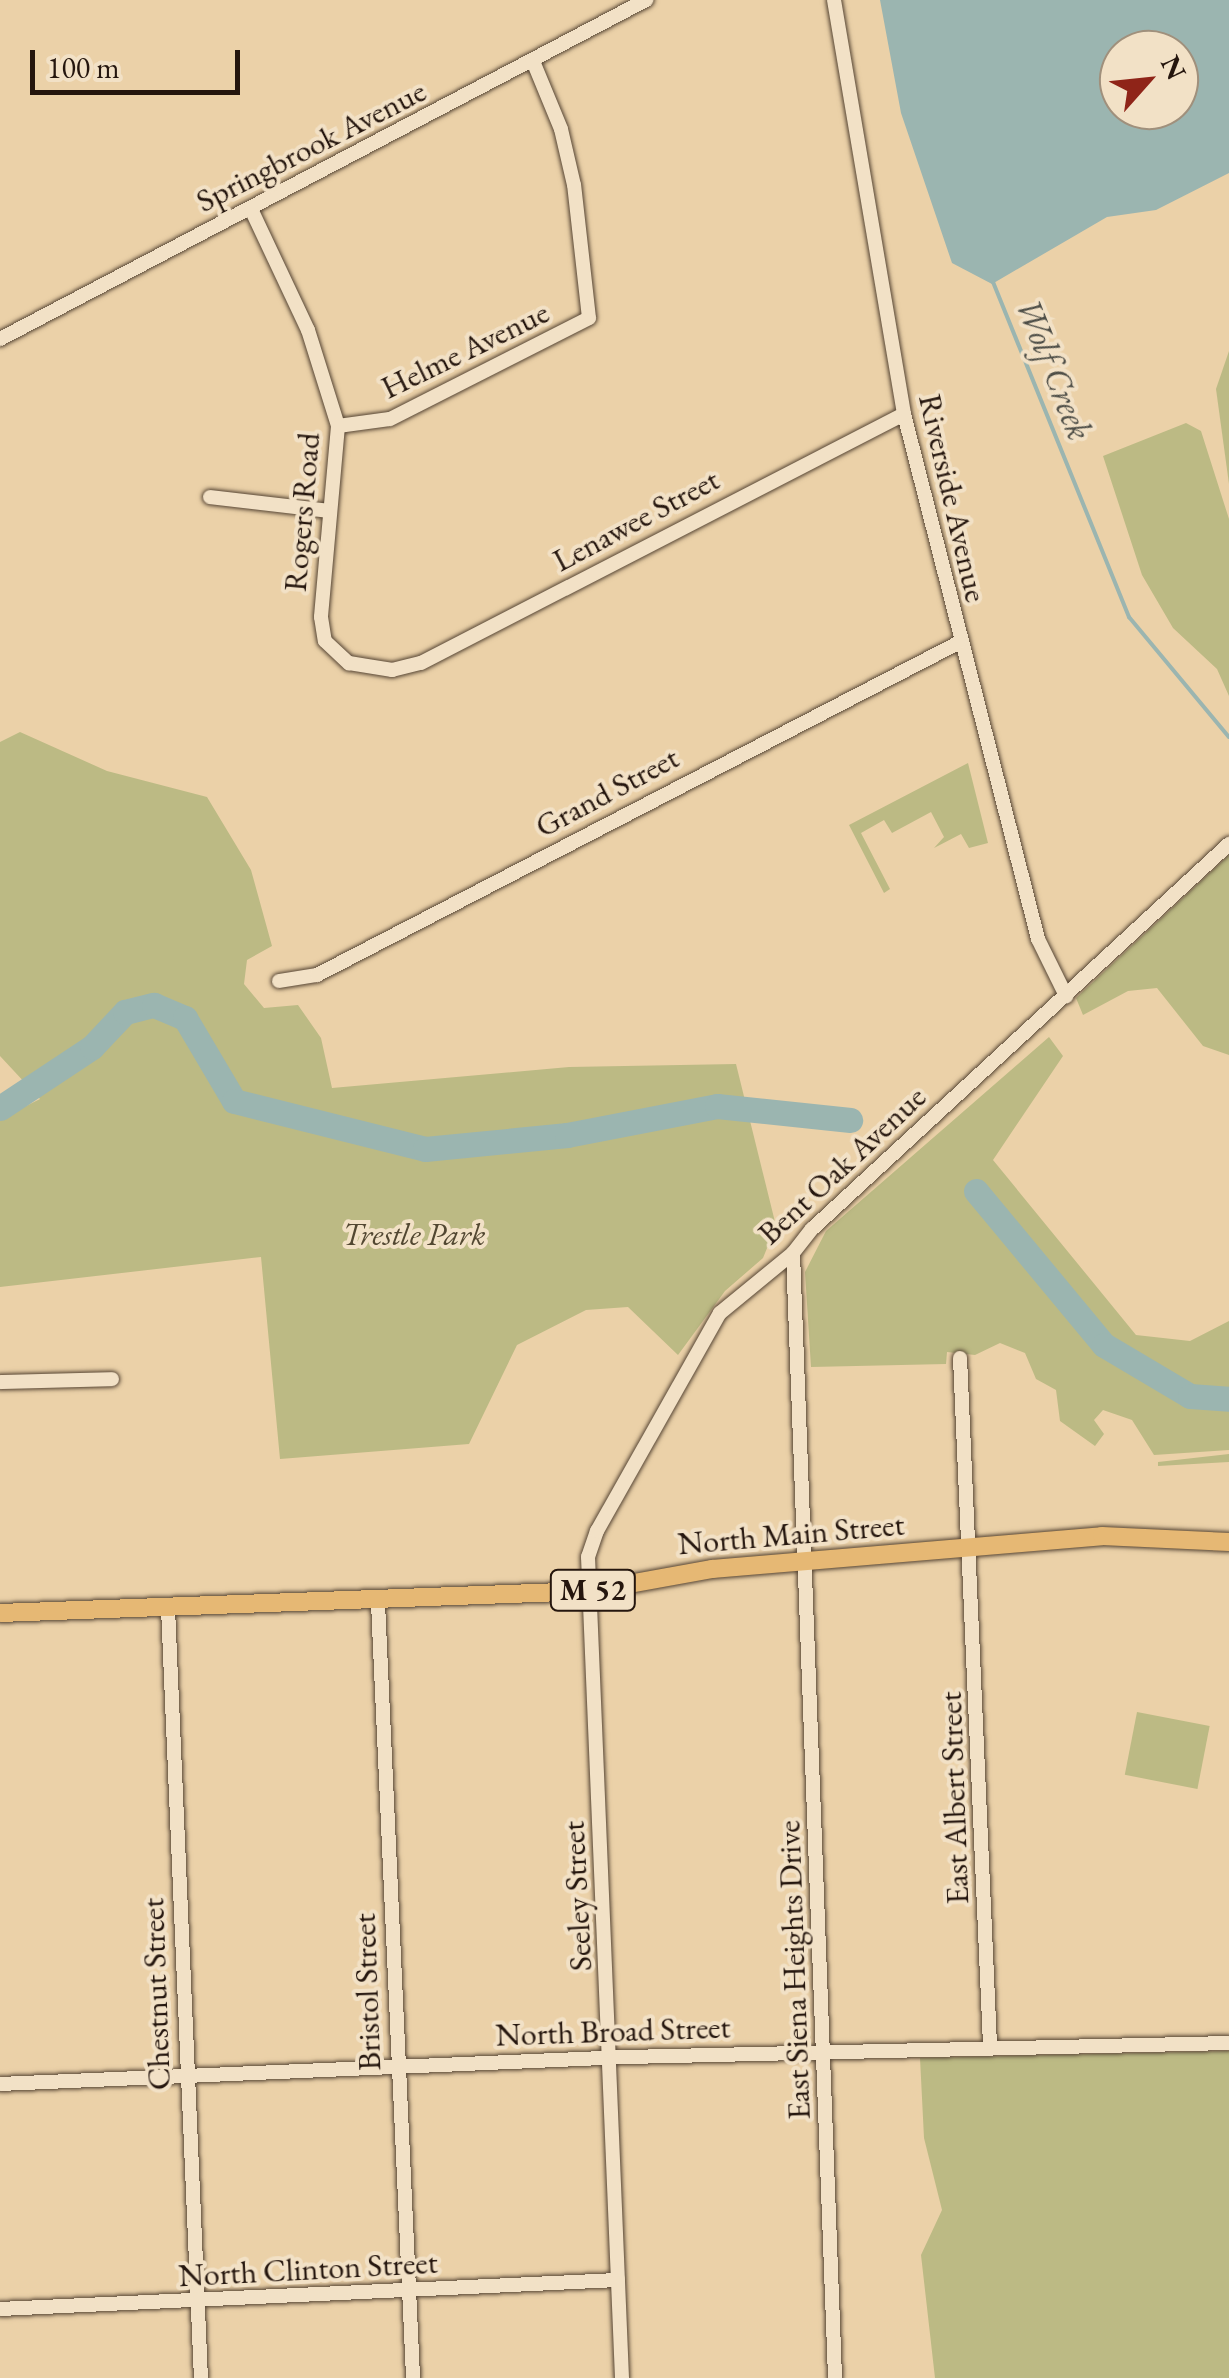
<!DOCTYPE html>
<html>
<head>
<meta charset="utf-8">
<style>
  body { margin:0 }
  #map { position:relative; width:1229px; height:2378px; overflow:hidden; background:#ebd1a8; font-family:"EB Garamond",serif }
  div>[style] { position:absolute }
  .green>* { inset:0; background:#bcba84; transform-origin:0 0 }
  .water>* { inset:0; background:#9bb5b0 }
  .stream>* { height:4px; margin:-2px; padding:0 2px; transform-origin:2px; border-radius:2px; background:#9bb5b0 }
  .river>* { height:25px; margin:-12.5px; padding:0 12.5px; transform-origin:12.5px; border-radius:12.5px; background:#9bb5b0 }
  .roads { filter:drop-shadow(0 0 2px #564534) drop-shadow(0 0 2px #564534) }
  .minor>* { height:14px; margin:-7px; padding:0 7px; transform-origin:7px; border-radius:7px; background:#f2e1c6 }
  .major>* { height:18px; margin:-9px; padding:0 9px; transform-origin:9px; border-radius:9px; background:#e6b874 }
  span { translate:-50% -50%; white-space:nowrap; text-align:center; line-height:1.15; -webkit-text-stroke:8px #f2e1c6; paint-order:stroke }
  .shield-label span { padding:2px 8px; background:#f2e1c6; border:2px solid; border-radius:8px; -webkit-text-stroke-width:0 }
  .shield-label { font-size:30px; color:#25160e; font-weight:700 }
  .street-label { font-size:32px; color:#25160e }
  .park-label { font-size:32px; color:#524731; font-style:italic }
  .water-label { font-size:35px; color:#4e4e47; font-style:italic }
  .north { position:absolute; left:1099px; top:30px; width:100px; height:100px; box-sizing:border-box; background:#f2e1c6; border:2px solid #a0907c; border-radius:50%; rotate:63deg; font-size:28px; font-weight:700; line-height:40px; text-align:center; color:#25160e }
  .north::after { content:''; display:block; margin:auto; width:35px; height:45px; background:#8f2418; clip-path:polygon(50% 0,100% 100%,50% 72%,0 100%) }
  .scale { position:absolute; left:30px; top:50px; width:210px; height:45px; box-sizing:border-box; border:5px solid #25160e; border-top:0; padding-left:12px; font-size:30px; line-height:35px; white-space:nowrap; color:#25160e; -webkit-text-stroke:8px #f2e1c6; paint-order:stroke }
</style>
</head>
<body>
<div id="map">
  <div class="green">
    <i style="clip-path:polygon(1229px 351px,1229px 484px,1216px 389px)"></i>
    <i style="clip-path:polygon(1186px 423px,1201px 431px,1229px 519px,1229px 696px,1217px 669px,1173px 628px,1142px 575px,1103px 456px)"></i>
    <i style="clip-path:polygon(20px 732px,107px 771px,207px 797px,251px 870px,272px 946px,247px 960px,244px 984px,264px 1008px,298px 1005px,321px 1038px,332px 1088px,569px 1067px,736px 1064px,776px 1226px,763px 1258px,725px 1291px,678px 1355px,628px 1307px,586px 1310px,517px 1345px,469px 1444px,280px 1459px,261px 1257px,0 1287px,0 1119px,40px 1099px,0 1056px,0 742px)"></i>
    <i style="clip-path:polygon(968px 763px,988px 843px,969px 848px,961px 834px,934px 848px,944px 837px,931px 812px,892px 833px,884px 820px,861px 833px,890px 889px,884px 893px,849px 825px)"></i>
    <i style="clip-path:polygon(1229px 855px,1229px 1055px,1203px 1046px,1157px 988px,1128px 991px,1083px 1015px,1076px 998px)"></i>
    <i style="clip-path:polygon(1049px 1037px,1063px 1056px,993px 1160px,1136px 1335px,1190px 1341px,1229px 1321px,1229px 1450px,1154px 1455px,1132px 1420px,1103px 1410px,1094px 1420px,1104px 1434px,1095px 1446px,1060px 1421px,1056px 1390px,1036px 1379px,1025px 1353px,1000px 1343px,975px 1355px,947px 1352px,946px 1364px,811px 1367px,805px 1272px,826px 1231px)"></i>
    <i style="clip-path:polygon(1229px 1454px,1229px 1462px,1158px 1466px,1158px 1462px)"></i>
    <i style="left:1137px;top:1712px;width:74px;height:64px;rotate:11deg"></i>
    <i style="clip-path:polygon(1229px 2051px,1229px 2378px,935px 2378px,921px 2255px,942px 2210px,924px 2138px,920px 2058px)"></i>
  </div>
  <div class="water">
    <i style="clip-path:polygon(evenodd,880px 0,1229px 0,1229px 173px,1156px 210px,1107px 217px,992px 284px,952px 263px,901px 113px,880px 0,1119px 50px,1179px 50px,1179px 110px,1119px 110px,1119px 50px)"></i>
  </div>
  <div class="stream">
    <i style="left:993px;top:282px;width:362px;rotate:67.9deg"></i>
    <i style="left:1129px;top:617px;width:156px;rotate:50.2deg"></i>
  </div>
  <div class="river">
    <i style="left:0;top:1108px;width:110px;rotate:-33.5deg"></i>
    <i style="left:92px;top:1047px;width:48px;rotate:-46.7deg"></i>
    <i style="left:125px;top:1012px;width:30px;rotate:-14deg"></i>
    <i style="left:154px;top:1005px;width:34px;rotate:23deg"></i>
    <i style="left:185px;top:1018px;width:96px;rotate:59.4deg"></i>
    <i style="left:234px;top:1101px;width:197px;rotate:14.1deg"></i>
    <i style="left:425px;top:1149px;width:143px;rotate:-5.6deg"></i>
    <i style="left:567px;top:1135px;width:153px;rotate:-10.9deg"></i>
    <i style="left:717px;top:1106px;width:134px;rotate:6deg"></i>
    <i style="left:976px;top:1191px;width:200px;rotate:50.3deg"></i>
    <i style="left:1104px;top:1345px;width:100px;rotate:30.7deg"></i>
    <i style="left:1190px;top:1396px;width:39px;rotate:4deg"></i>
  </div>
  <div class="roads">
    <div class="minor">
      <i style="left:834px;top:0;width:420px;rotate:80.4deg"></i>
      <i style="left:904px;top:414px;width:542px;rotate:75.68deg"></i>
      <i style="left:1038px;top:939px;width:64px;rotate:63.8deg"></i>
      <i style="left:251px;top:209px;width:134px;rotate:64.8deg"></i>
      <i style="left:308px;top:330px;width:101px;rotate:72.6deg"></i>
      <i style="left:338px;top:426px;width:192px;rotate:95.1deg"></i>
      <i style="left:321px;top:617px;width:24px;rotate:81deg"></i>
      <i style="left:325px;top:641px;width:33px;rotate:43deg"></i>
      <i style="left:349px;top:663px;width:44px;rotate:9.2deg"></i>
      <i style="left:392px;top:670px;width:30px;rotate:-14deg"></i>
      <i style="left:421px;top:663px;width:543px;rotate:-27.27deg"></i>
      <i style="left:0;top:339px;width:730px;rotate:-27.69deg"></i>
      <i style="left:338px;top:426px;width:52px;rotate:-7.7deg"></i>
      <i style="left:390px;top:419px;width:223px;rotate:-26.9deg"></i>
      <i style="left:589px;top:318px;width:134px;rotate:-96.4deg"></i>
      <i style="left:574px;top:185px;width:57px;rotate:-103.1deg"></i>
      <i style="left:561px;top:129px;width:74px;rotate:-112.4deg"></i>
      <i style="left:210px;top:497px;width:120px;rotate:6.7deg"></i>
      <i style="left:279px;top:981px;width:38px;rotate:-9deg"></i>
      <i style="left:317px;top:975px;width:722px;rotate:-27.38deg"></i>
      <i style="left:793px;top:1253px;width:1126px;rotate:87.86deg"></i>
      <i style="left:960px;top:1358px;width:689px;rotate:87.5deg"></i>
      <i style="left:0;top:1382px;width:112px;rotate:-1.5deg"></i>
      <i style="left:378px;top:1603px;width:776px;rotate:87.41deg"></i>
      <i style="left:168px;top:1608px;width:771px;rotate:87.55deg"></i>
      <i style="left:0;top:2084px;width:628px;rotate:-2.47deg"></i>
      <i style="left:627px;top:2057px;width:602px;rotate:-1.33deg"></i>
      <i style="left:0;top:2309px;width:619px;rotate:-2.69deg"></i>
      <i style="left:622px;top:2378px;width:822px;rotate:-92.37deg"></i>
      <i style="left:588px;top:1557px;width:28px;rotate:-71deg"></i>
      <i style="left:597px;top:1531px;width:250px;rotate:-60.6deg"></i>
      <i style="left:720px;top:1313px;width:94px;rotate:-39.4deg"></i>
      <i style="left:793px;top:1253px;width:31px;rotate:-52deg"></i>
      <i style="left:812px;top:1229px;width:568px;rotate:-42.72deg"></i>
    </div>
    <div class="major">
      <i style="left:0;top:1613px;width:590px;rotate:-2.14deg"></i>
      <i style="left:590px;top:1591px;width:124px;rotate:-10.2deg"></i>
      <i style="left:712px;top:1569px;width:391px;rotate:-4.8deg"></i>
      <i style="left:1102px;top:1536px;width:127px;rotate:2.7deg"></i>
    </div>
  </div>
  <div class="shield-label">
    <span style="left:593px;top:1590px">M 52</span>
  </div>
  <div class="street-label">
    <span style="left:311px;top:146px;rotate:-27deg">Springbrook Avenue</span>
    <span style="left:465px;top:350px;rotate:-26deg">Helme Avenue</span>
    <span style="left:953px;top:498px;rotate:77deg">Riverside Avenue</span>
    <span style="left:302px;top:512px;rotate:-85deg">Rogers Road</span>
    <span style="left:636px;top:520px;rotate:-28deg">Lenawee Street</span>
    <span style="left:607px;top:792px;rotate:-28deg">Grand Street</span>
    <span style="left:842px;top:1165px;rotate:-43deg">Bent Oak Avenue</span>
    <span style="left:791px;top:1534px;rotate:-5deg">North Main Street</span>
    <span style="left:954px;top:1798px;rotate:-92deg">East Albert Street</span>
    <span style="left:577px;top:1896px;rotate:-93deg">Seeley Street</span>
    <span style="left:794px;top:1970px;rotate:-92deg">East Siena Heights Drive</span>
    <span style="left:367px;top:1992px;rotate:-92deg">Bristol Street</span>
    <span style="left:156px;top:1994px;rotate:-92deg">Chestnut Street</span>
    <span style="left:613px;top:2031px;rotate:-2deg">North Broad Street</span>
    <span style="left:308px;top:2269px;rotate:-3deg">North Clinton Street</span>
  </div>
  <div class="park-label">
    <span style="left:414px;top:1234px">Trestle Park</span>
  </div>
  <div class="water-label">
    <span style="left:1054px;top:369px;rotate:68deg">Wolf Creek</span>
  </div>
  <div class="north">N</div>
  <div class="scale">100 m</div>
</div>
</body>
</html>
